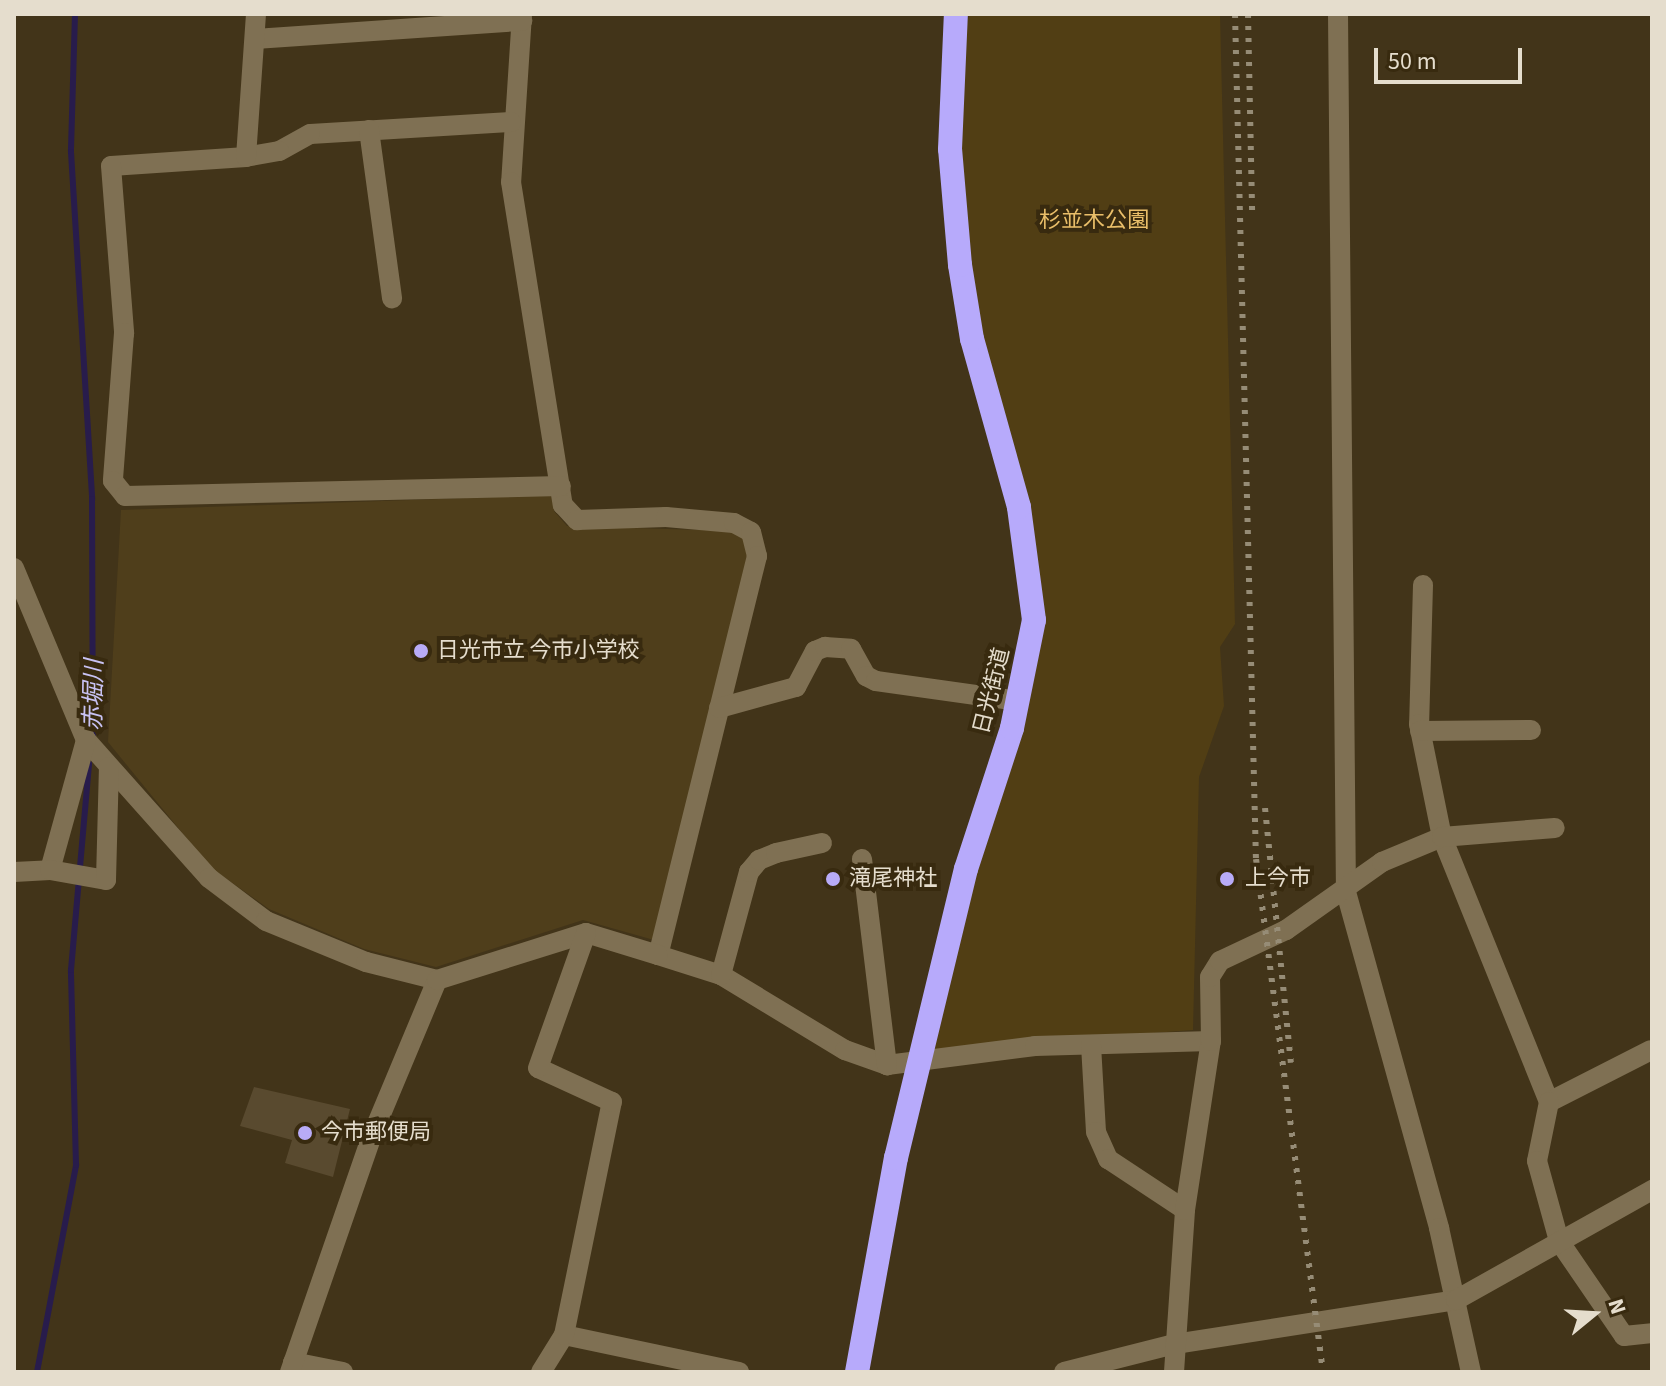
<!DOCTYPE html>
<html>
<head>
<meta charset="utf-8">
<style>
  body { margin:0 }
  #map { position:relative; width:1666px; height:1386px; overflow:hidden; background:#423419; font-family:"Source Sans 3","Noto Sans JP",sans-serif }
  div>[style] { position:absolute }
  .built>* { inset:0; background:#4f3e1b }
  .green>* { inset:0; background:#513e14 }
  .stream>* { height:6px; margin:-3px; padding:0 3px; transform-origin:3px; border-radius:3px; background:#281c4c }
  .building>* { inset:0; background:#594a2f }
  .minor>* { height:20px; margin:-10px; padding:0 10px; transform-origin:10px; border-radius:10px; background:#7f7053 }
  .highway>* { height:24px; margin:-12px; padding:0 12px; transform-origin:12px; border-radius:12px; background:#b7aafb }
  .rail>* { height:6px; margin-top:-3px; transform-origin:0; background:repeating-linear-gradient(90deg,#968c76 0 4px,transparent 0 12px) }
  .dots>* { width:22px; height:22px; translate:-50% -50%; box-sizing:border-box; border:4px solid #382a0f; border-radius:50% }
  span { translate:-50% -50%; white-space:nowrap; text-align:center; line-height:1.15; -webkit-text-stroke:8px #382a0f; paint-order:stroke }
  .park-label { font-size:22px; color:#e9be69 }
  .poi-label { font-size:22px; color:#e5ddcd }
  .left { translate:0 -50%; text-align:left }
  .street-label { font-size:22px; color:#e5ddcd }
  .water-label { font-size:24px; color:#c8c2f3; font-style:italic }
  .frame { position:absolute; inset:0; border:16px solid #e5ddcd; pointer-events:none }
  .north { position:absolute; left:1554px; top:1274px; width:80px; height:80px; -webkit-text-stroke:6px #382a0f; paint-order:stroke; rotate:72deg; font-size:22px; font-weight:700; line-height:32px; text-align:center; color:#e5ddcd }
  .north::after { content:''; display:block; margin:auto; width:28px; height:36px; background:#e5ddcd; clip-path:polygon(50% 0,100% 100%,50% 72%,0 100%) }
  .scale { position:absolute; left:1374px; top:48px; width:148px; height:36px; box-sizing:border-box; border:4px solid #e5ddcd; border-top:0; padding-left:10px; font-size:24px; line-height:28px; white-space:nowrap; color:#e5ddcd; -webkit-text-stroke:6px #382a0f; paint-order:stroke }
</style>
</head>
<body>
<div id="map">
  <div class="built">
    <i style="clip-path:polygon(554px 495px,554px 511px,567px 526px,734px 531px,742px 536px,752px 560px,654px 940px,583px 920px,436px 967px,364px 949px,269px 909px,210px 867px,108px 742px,121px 510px)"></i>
  </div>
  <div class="green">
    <i style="clip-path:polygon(969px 14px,1220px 14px,1235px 624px,1220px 647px,1224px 706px,1199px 777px,1193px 1030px,967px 1047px,928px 1054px,1040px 629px,976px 338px,962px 232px,959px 64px)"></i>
  </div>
  <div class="stream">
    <i style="left:75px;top:14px;width:138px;rotate:91.7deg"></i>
    <i style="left:71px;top:152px;width:348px;rotate:86.5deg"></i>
    <i style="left:92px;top:499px;width:238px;rotate:89.8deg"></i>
    <i style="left:37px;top:1372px;width:211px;rotate:-79.3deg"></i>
    <i style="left:76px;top:1165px;width:195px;rotate:-91.5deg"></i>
    <i style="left:71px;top:970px;width:207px;rotate:-85deg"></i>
  </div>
  <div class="building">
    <i style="clip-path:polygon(254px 1087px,350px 1109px,333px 1177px,285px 1163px,292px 1140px,240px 1126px)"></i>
  </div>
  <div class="minor">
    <i style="left:522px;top:14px;width:168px;rotate:93.7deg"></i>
    <i style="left:511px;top:182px;width:327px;rotate:80.9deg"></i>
    <i style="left:563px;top:505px;width:21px;rotate:47deg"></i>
    <i style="left:577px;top:520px;width:89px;rotate:-1.9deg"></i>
    <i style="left:666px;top:517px;width:68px;rotate:5deg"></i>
    <i style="left:734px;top:523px;width:19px;rotate:28deg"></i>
    <i style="left:751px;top:532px;width:25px;rotate:76deg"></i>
    <i style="left:757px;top:556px;width:411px;rotate:103.9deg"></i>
    <i style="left:658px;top:955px;width:66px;rotate:17.6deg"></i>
    <i style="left:721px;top:975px;width:145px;rotate:31.2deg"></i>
    <i style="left:845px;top:1050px;width:45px;rotate:19.7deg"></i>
    <i style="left:887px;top:1065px;width:149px;rotate:-7.3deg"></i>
    <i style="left:1035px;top:1046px;width:176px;rotate:-1.6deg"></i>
    <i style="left:1338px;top:14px;width:878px;rotate:89.48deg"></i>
    <i style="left:1346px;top:892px;width:349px;rotate:74.5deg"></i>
    <i style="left:1439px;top:1228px;width:148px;rotate:77.5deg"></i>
    <i style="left:255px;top:39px;width:268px;rotate:-3.9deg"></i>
    <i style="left:511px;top:122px;width:201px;rotate:176.6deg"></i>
    <i style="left:310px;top:134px;width:35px;rotate:151deg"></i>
    <i style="left:279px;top:151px;width:34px;rotate:170deg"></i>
    <i style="left:246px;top:157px;width:135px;rotate:176.2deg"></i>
    <i style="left:111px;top:166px;width:168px;rotate:85.5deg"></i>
    <i style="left:124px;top:333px;width:148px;rotate:94.3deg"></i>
    <i style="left:113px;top:481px;width:19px;rotate:51deg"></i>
    <i style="left:125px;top:496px;width:436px;rotate:-1.3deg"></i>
    <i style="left:369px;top:130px;width:170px;rotate:82.2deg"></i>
    <i style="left:246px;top:157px;width:143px;rotate:-86deg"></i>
    <i style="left:14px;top:568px;width:186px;rotate:67.3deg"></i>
    <i style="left:86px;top:740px;width:185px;rotate:48.3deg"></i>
    <i style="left:209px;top:878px;width:71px;rotate:37deg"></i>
    <i style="left:266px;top:921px;width:108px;rotate:22.3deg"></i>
    <i style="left:366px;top:962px;width:73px;rotate:14.2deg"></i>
    <i style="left:1423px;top:585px;width:139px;rotate:91.6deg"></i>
    <i style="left:1419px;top:724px;width:115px;rotate:78.5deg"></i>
    <i style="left:1442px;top:837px;width:286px;rotate:68deg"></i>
    <i style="left:1549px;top:1102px;width:114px;rotate:-27deg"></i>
    <i style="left:719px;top:708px;width:80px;rotate:-15.3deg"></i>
    <i style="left:796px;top:687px;width:41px;rotate:-62.2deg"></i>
    <i style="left:815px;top:651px;width:11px;rotate:-22deg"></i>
    <i style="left:825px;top:647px;width:26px;rotate:4deg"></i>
    <i style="left:851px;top:649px;width:31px;rotate:61deg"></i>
    <i style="left:866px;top:676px;width:11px;rotate:27deg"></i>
    <i style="left:876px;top:681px;width:144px;rotate:8deg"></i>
    <i style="left:1420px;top:731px;width:111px;rotate:-0.5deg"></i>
    <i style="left:862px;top:859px;width:208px;rotate:83.1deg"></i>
    <i style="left:50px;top:870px;width:135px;rotate:-74.5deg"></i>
    <i style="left:14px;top:872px;width:36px;rotate:-3deg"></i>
    <i style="left:50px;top:870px;width:57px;rotate:10.1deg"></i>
    <i style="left:106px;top:880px;width:113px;rotate:-88.5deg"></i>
    <i style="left:721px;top:975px;width:107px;rotate:-74.8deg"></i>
    <i style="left:749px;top:872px;width:16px;rotate:-50deg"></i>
    <i style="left:759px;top:860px;width:18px;rotate:-22deg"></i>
    <i style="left:776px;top:853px;width:47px;rotate:-12.3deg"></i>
    <i style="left:1091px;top:1045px;width:87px;rotate:86.7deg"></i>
    <i style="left:1096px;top:1132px;width:30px;rotate:66deg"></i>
    <i style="left:1108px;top:1159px;width:92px;rotate:33.5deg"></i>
    <i style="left:1549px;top:1102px;width:60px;rotate:101.5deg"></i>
    <i style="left:1537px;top:1161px;width:83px;rotate:74.6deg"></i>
    <i style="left:1559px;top:1241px;width:115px;rotate:55.6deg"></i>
    <i style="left:1624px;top:1336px;width:28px;rotate:-6deg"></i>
    <i style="left:564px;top:1335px;width:179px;rotate:11.9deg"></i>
    <i style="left:293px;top:1362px;width:51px;rotate:11.3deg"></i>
    <i style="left:290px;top:1372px;width:248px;rotate:-70.9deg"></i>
    <i style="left:371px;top:1138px;width:171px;rotate:-67.3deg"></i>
    <i style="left:437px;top:980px;width:156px;rotate:-17.5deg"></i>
    <i style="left:586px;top:933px;width:75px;rotate:17deg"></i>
    <i style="left:541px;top:1372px;width:44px;rotate:-58.1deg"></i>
    <i style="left:564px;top:1335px;width:238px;rotate:-78.4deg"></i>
    <i style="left:612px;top:1102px;width:81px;rotate:-155.3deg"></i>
    <i style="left:538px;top:1068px;width:143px;rotate:-70.4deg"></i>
    <i style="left:1064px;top:1372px;width:114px;rotate:-14.2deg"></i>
    <i style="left:1175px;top:1344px;width:284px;rotate:-8.9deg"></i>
    <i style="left:1456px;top:1300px;width:225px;rotate:-29.3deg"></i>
    <i style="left:1174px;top:1372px;width:162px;rotate:-86.1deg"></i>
    <i style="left:1185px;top:1210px;width:171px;rotate:-81.3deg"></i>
    <i style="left:1211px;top:1041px;width:64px;rotate:-90.9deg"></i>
    <i style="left:1210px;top:977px;width:19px;rotate:-58deg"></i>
    <i style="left:1220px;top:961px;width:73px;rotate:-25.2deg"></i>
    <i style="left:1286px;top:930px;width:118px;rotate:-35.3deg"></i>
    <i style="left:1382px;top:862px;width:65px;rotate:-22.6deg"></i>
    <i style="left:1442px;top:837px;width:113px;rotate:-4.6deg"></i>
  </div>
  <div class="highway">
    <i style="left:857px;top:1372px;width:218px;rotate:-79.7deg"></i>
    <i style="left:896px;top:1158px;width:297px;rotate:-76.4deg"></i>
    <i style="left:966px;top:869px;width:148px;rotate:-71.9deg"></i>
    <i style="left:1012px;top:728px;width:110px;rotate:-78.5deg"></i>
    <i style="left:1034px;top:620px;width:114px;rotate:-97.6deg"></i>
    <i style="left:1019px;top:507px;width:174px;rotate:-105.6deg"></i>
    <i style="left:972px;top:339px;width:75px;rotate:-99.2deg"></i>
    <i style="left:960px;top:265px;width:116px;rotate:-94.9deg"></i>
    <i style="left:950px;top:149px;width:135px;rotate:-87.5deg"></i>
  </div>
  <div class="rail">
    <i style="left:1235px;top:14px;width:845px;rotate:88.58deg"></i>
    <i style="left:1256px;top:859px;width:517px;rotate:82.56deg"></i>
    <i style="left:1248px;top:14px;width:199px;rotate:88.8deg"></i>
    <i style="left:1265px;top:808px;width:256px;rotate:84.2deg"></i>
  </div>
  <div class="dots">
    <i style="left:421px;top:651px;background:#b8abf7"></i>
    <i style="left:833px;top:879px;background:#b8abf7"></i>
    <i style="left:1227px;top:879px;background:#b8abf7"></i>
    <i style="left:305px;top:1133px;background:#b8abf7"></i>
  </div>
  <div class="park-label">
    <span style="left:1094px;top:221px">杉並木公園</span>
  </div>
  <div class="poi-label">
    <span class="left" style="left:437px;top:651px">日光市立 今市小学校</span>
    <span class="left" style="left:849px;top:879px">滝尾神社</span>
    <span class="left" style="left:1245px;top:879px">上今市</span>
    <span class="left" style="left:321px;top:1133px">今市郵便局</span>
  </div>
  <div class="street-label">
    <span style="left:992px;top:691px;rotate:-76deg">日光街道</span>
  </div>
  <div class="water-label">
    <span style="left:94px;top:695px;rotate:-89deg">赤堀川</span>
  </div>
  <div class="frame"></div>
  <div class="north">N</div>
  <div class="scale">50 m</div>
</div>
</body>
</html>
